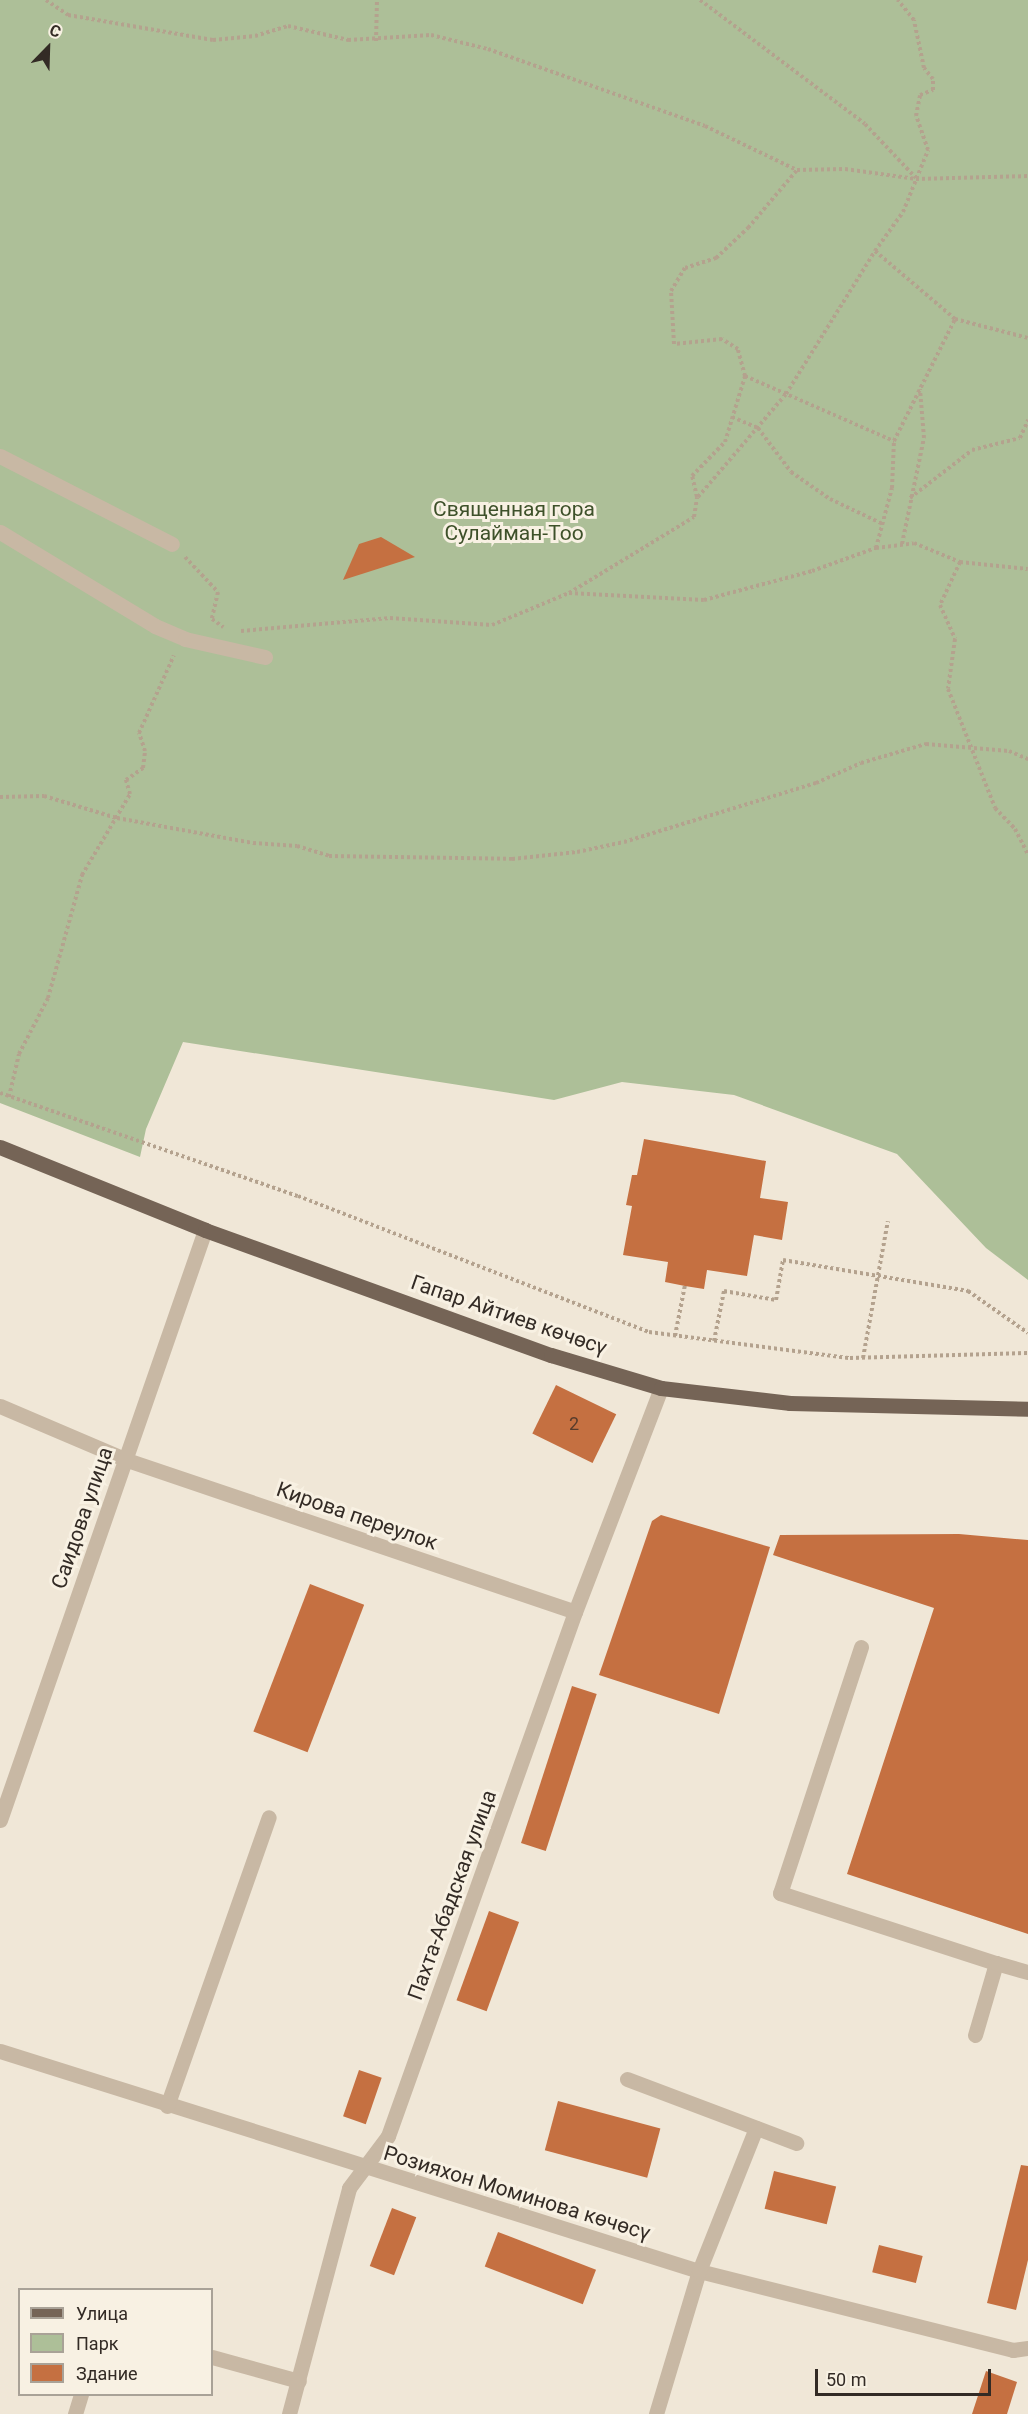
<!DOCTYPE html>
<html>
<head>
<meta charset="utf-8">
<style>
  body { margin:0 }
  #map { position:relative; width:1028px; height:2414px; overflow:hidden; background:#f0e7d7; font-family:Roboto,sans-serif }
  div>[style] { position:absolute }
  .green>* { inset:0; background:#adbf98 }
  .building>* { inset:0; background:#c57041; transform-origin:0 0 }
  .path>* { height:4px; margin-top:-2px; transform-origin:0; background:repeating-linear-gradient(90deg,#b4a28e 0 3px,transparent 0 6px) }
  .minor>* { height:15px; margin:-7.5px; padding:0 7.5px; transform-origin:7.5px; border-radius:7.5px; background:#c8b8a4 }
  .major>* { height:15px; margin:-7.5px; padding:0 7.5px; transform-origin:7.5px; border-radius:7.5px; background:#756456 }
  span { translate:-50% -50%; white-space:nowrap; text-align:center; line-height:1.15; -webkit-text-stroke:6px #f8f1e3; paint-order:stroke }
  .number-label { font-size:18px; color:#583c2c }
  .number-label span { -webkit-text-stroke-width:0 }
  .park-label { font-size:21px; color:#3e512a }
  .street-label { font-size:21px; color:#332b25 }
  .legend { position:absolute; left:18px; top:2288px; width:195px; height:108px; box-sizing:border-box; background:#f8f1e3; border:2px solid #a9a297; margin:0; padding:8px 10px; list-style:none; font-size:18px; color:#332b25 }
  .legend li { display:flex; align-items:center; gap:12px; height:30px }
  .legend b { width:30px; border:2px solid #a9a297 }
  .north { position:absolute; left:18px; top:18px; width:60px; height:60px; -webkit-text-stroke:4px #f8f1e3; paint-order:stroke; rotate:23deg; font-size:16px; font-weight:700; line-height:24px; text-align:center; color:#332b25 }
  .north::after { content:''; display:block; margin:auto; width:21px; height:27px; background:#332b25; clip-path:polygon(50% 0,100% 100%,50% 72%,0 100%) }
  .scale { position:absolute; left:815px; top:2369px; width:176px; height:27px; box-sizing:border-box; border:3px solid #332b25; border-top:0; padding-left:8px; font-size:18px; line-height:21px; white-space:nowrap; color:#332b25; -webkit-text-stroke:4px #f8f1e3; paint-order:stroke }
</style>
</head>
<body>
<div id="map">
  <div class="green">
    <i style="clip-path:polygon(0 0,1028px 0,1028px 1280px,986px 1248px,897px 1154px,734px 1095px,622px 1082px,554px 1100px,183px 1042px,146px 1129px,140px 1157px,0 1103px)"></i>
  </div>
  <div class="building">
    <i style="clip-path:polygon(381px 537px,415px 557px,343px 580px,359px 544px)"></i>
    <i style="clip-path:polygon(644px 1139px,766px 1161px,760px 1198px,788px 1202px,782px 1240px,754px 1235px,747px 1276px,707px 1270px,704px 1289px,685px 1286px,665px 1282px,668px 1262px,623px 1255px,632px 1206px,626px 1205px,632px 1175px,637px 1175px)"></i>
    <i style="left:556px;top:1385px;width:67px;height:54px;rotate:26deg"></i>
    <i style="clip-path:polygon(661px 1515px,770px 1547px,719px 1714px,599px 1675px,652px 1521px)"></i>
    <i style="clip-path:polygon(959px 1534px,1028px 1540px,1028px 1934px,847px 1874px,934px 1608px,773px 1555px,780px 1535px)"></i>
    <i style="left:310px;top:1584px;width:58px;height:158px;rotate:21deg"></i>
    <i style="left:572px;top:1686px;width:26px;height:165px;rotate:18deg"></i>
    <i style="left:489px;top:1911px;width:32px;height:95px;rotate:20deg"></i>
    <i style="left:359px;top:2070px;width:24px;height:49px;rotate:19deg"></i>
    <i style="left:558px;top:2101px;width:106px;height:51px;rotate:15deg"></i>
    <i style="clip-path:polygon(1021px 2165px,1028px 2166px,1028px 2260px,1016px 2310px,987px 2303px)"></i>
    <i style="left:774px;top:2171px;width:64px;height:39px;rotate:14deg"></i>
    <i style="left:392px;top:2208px;width:26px;height:62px;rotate:21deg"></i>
    <i style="left:498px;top:2232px;width:105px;height:37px;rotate:21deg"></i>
    <i style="left:879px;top:2245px;width:45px;height:28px;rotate:14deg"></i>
    <i style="clip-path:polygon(986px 2371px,1017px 2382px,1007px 2414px,972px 2414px)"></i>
  </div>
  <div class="path">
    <i style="left:46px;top:0;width:27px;rotate:34deg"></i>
    <i style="left:68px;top:15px;width:147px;rotate:9.8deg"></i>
    <i style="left:213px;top:40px;width:42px;rotate:-5.4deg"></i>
    <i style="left:255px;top:36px;width:34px;rotate:-17deg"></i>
    <i style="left:288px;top:26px;width:62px;rotate:13.1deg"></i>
    <i style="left:348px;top:40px;width:83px;rotate:-3.4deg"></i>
    <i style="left:431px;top:35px;width:59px;rotate:13.8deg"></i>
    <i style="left:488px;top:49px;width:230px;rotate:19.5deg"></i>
    <i style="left:705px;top:126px;width:102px;rotate:25.6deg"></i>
    <i style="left:700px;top:0;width:206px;rotate:36.9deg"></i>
    <i style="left:865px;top:124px;width:74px;rotate:46.6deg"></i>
    <i style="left:376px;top:41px;width:41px;rotate:-88.6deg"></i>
    <i style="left:955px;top:319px;width:75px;rotate:14.6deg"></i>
    <i style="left:745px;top:376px;width:163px;rotate:23.6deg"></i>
    <i style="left:732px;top:417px;width:28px;rotate:23deg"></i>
    <i style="left:758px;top:428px;width:55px;rotate:53.1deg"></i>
    <i style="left:791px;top:472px;width:47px;rotate:34.7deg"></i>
    <i style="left:830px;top:499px;width:59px;rotate:25.3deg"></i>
    <i style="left:698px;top:497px;width:135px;rotate:-49.5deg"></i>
    <i style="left:786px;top:394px;width:168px;rotate:-58.1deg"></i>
    <i style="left:910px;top:498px;width:78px;rotate:-37.7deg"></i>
    <i style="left:972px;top:450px;width:49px;rotate:-14deg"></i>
    <i style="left:1020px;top:438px;width:20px;rotate:-66deg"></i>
    <i style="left:902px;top:544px;width:108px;rotate:-78.3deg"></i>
    <i style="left:924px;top:438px;width:49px;rotate:-94.7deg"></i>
    <i style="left:876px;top:548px;width:62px;rotate:-75.1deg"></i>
    <i style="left:892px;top:488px;width:47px;rotate:-87.6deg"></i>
    <i style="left:894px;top:441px;width:136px;rotate:-63.4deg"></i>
    <i style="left:955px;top:319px;width:105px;rotate:-139.6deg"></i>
    <i style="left:875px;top:251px;width:48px;rotate:-54.3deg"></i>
    <i style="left:903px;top:212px;width:67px;rotate:-68deg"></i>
    <i style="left:928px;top:150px;width:36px;rotate:-109deg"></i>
    <i style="left:916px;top:116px;width:21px;rotate:-79deg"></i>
    <i style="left:920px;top:95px;width:14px;rotate:-21deg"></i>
    <i style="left:933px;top:90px;width:11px;rotate:-90deg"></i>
    <i style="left:933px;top:79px;width:14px;rotate:-129deg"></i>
    <i style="left:924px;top:68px;width:49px;rotate:-101.8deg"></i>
    <i style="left:914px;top:20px;width:26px;rotate:-129deg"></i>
    <i style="left:185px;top:557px;width:48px;rotate:46.7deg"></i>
    <i style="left:218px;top:592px;width:28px;rotate:103deg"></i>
    <i style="left:212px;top:619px;width:14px;rotate:36deg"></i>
    <i style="left:960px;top:562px;width:47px;rotate:114.9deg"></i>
    <i style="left:940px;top:605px;width:37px;rotate:66deg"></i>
    <i style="left:955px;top:639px;width:50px;rotate:98deg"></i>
    <i style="left:948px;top:689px;width:128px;rotate:68.4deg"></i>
    <i style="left:995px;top:808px;width:29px;rotate:46deg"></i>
    <i style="left:1015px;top:829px;width:28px;rotate:63deg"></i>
    <i style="left:569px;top:593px;width:146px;rotate:-31.3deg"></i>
    <i style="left:694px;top:517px;width:20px;rotate:-81deg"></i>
    <i style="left:697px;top:497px;width:22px;rotate:-103deg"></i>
    <i style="left:692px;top:476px;width:47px;rotate:-45.9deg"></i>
    <i style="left:725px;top:442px;width:69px;rotate:-73.1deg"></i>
    <i style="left:745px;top:376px;width:28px;rotate:-105deg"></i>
    <i style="left:738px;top:349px;width:19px;rotate:-148deg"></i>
    <i style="left:722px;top:339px;width:48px;rotate:174.1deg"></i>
    <i style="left:674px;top:344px;width:53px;rotate:-93.2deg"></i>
    <i style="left:671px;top:291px;width:27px;rotate:-59deg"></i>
    <i style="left:685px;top:268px;width:33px;rotate:-18deg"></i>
    <i style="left:716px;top:258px;width:44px;rotate:-43.2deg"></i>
    <i style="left:748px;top:228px;width:76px;rotate:-49.8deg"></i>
    <i style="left:797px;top:170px;width:48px;rotate:-1.2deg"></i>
    <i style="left:845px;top:169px;width:72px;rotate:8deg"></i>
    <i style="left:916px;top:179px;width:112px;rotate:-1.5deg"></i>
    <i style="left:241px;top:631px;width:150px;rotate:-5deg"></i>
    <i style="left:390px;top:618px;width:102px;rotate:3.9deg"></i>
    <i style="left:492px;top:625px;width:83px;rotate:-22.6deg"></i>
    <i style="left:569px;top:593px;width:135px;rotate:3deg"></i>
    <i style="left:704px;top:600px;width:112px;rotate:-15deg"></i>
    <i style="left:812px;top:571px;width:68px;rotate:-19.8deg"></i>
    <i style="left:876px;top:548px;width:38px;rotate:-7deg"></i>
    <i style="left:914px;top:543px;width:50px;rotate:22.4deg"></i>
    <i style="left:960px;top:562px;width:68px;rotate:5.9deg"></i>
    <i style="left:0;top:797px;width:44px;rotate:-1.3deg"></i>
    <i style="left:44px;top:796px;width:76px;rotate:16.8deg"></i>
    <i style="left:117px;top:818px;width:138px;rotate:10.4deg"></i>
    <i style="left:253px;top:843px;width:44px;rotate:3.9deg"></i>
    <i style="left:297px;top:846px;width:34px;rotate:17deg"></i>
    <i style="left:329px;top:856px;width:183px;rotate:0.9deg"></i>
    <i style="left:512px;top:859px;width:65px;rotate:-6.1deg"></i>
    <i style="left:577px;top:852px;width:48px;rotate:-12deg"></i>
    <i style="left:624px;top:842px;width:201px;rotate:-17.1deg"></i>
    <i style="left:816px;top:783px;width:49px;rotate:-24deg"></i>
    <i style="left:861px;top:763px;width:68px;rotate:-16.3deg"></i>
    <i style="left:926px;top:744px;width:83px;rotate:4.8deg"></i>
    <i style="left:1009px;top:751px;width:21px;rotate:23deg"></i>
    <i style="left:0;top:1093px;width:315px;rotate:19.1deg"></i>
    <i style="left:298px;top:1196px;width:376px;rotate:21.2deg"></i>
    <i style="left:649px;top:1332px;width:203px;rotate:7.4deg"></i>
    <i style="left:850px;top:1358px;width:178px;rotate:-1.6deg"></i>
    <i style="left:9px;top:1097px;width:44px;rotate:-76.9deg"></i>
    <i style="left:19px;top:1054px;width:63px;rotate:-62.6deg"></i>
    <i style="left:48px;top:998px;width:128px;rotate:-74.5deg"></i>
    <i style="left:82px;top:875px;width:94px;rotate:-59.3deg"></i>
    <i style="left:130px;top:794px;width:15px;rotate:-106deg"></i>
    <i style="left:126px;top:780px;width:21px;rotate:-35deg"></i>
    <i style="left:143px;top:768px;width:17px;rotate:-83deg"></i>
    <i style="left:145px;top:751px;width:19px;rotate:-108deg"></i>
    <i style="left:139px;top:733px;width:85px;rotate:-65.8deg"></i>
    <i style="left:675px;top:1336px;width:52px;rotate:-78.9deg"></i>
    <i style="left:714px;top:1341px;width:51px;rotate:-78.7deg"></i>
    <i style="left:724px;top:1291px;width:53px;rotate:9.8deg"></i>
    <i style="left:776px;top:1300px;width:41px;rotate:-80.1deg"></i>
    <i style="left:783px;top:1260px;width:188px;rotate:9.5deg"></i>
    <i style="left:968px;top:1291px;width:73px;rotate:35deg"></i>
    <i style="left:863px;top:1358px;width:139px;rotate:-79.7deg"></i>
  </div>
  <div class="minor">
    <i style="left:0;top:456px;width:193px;rotate:27.1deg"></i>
    <i style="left:0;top:532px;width:181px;rotate:31.2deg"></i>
    <i style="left:155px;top:626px;width:33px;rotate:23deg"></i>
    <i style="left:185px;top:639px;width:82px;rotate:12.7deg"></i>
    <i style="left:0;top:1406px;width:135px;rotate:23.1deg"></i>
    <i style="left:124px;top:1459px;width:476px;rotate:18.7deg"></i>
    <i style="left:861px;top:1647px;width:259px;rotate:108.2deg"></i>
    <i style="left:780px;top:1893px;width:227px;rotate:18deg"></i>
    <i style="left:0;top:1820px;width:625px;rotate:-70.84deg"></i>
    <i style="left:975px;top:2035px;width:75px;rotate:-73.7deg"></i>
    <i style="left:996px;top:1963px;width:33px;rotate:16deg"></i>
    <i style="left:0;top:2051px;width:733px;rotate:17.47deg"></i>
    <i style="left:699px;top:2271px;width:324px;rotate:14.1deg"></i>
    <i style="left:1013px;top:2350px;width:15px;rotate:-8deg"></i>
    <i style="left:627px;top:2079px;width:181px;rotate:20.7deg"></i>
    <i style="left:167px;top:2106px;width:306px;rotate:-70.6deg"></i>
    <i style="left:212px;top:2357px;width:90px;rotate:15.4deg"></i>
    <i style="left:75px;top:2414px;width:21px;rotate:-73deg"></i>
    <i style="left:289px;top:2414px;width:234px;rotate:-75.1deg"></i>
    <i style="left:349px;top:2188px;width:65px;rotate:-53.1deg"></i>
    <i style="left:388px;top:2136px;width:556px;rotate:-70.36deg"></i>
    <i style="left:575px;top:1612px;width:240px;rotate:-69deg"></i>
    <i style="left:656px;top:2414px;width:149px;rotate:-73.3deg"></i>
    <i style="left:699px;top:2271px;width:154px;rotate:-68.3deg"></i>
  </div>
  <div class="major">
    <i style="left:0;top:1147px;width:221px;rotate:22deg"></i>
    <i style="left:205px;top:1230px;width:368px;rotate:19.9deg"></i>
    <i style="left:551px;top:1355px;width:115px;rotate:16.7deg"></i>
    <i style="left:661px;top:1388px;width:130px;rotate:6.6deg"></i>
    <i style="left:790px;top:1403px;width:238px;rotate:1.4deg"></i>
  </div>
  <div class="number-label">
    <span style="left:574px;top:1424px">2</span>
  </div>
  <div class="park-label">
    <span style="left:514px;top:521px">Священная гора<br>Сулайман-Тоо</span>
  </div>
  <div class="street-label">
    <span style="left:509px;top:1315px;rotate:19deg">Гапар Айтиев көчөсү</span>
    <span style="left:357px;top:1516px;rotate:19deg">Кирова переулок</span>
    <span style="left:82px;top:1518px;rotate:-71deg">Саидова улица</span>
    <span style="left:452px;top:1895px;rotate:-70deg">Пахта-Абадская улица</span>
    <span style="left:517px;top:2193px;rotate:17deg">Розияхон Моминова көчөсү</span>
  </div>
  <ul class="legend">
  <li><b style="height:8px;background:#756456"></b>Улица</li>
  <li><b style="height:16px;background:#adbf98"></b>Парк</li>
  <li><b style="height:16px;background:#c57041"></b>Здание</li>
  </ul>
  <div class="north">С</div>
  <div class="scale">50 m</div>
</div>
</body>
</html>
